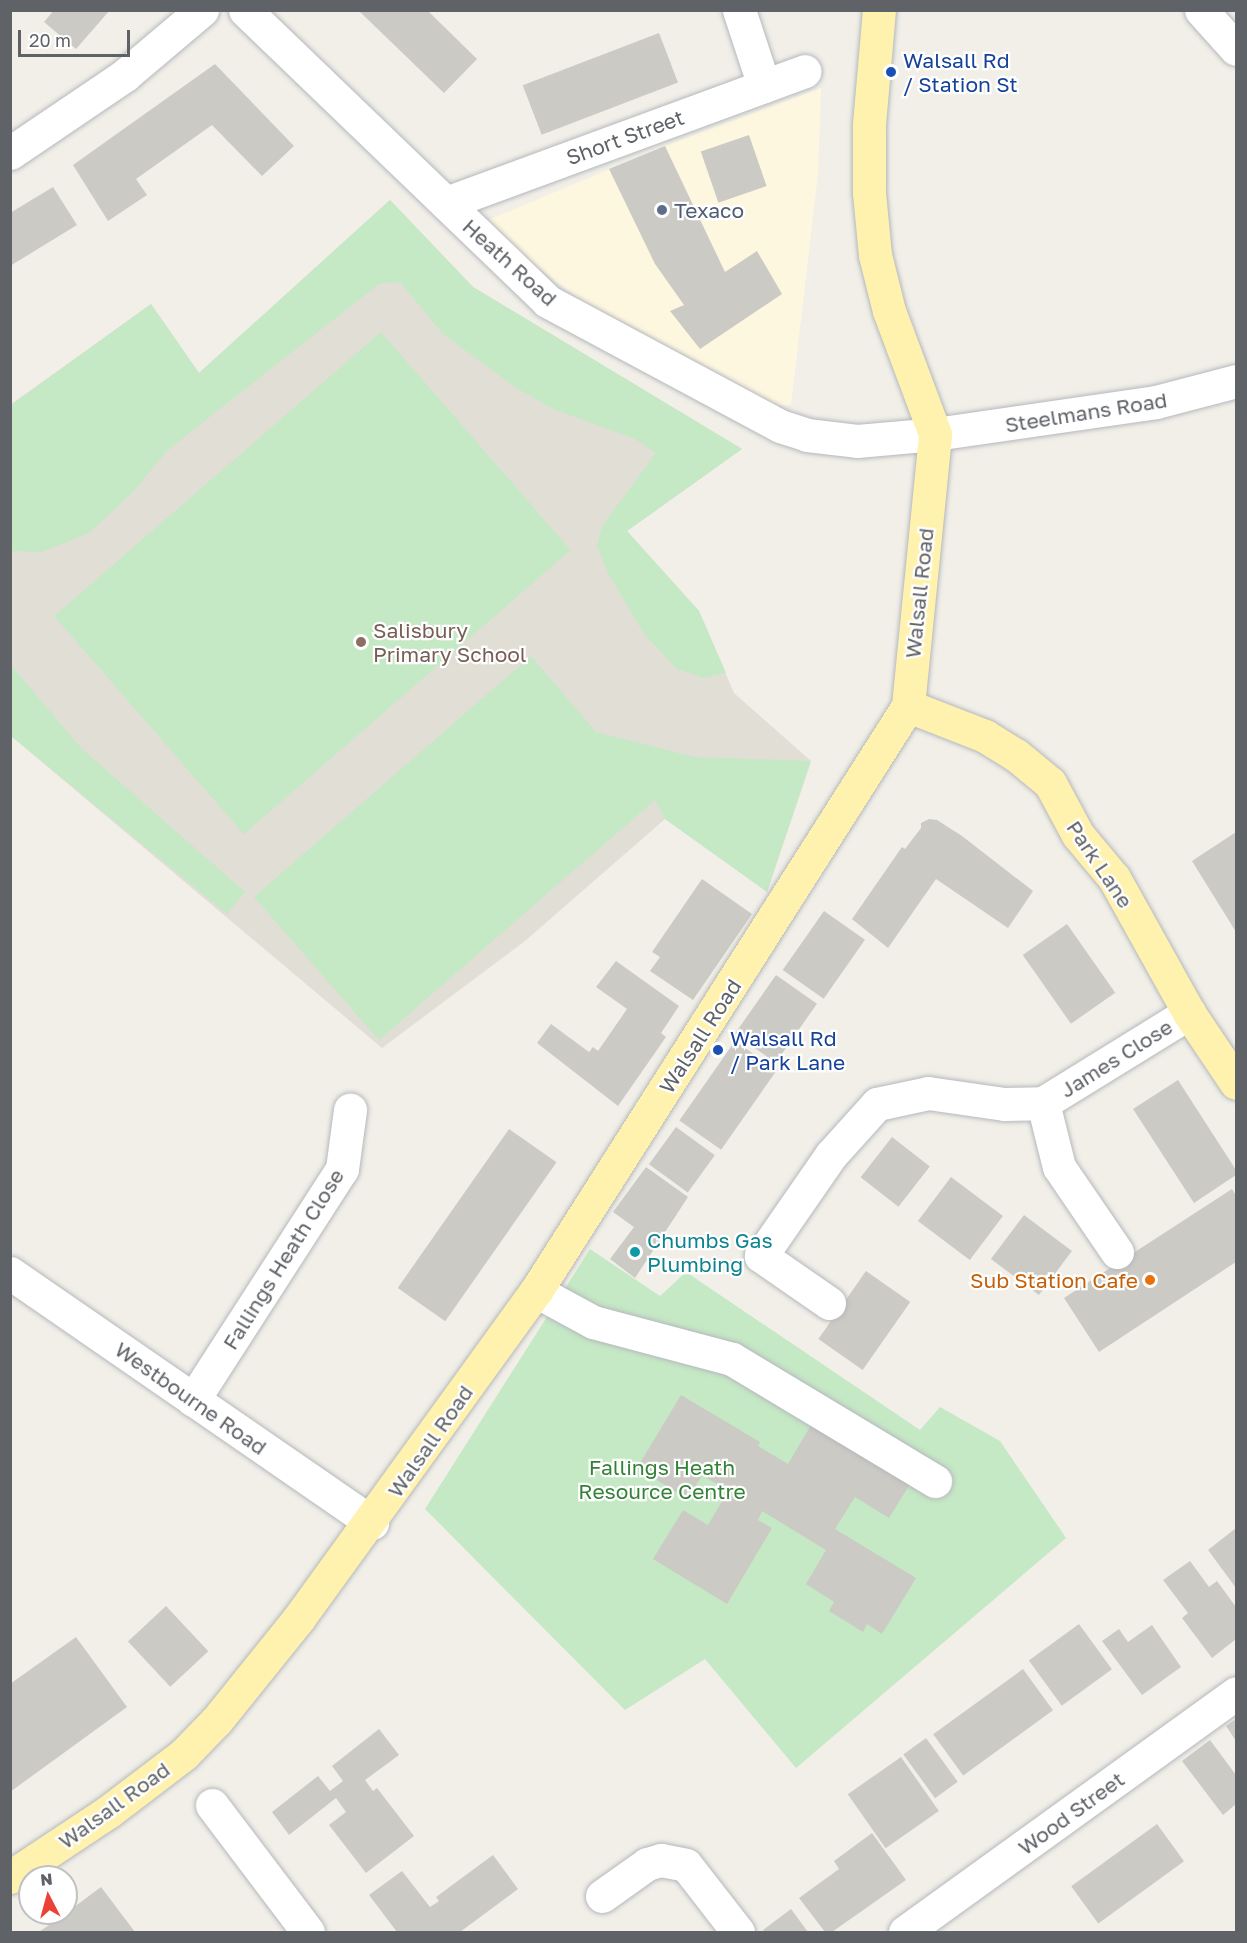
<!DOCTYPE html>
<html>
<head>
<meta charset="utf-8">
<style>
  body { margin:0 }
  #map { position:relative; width:1247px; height:1943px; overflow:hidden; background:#f1efe8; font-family:"Golos Text",sans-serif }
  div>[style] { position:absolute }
  .commercial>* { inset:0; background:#fef7e0 }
  .education>* { inset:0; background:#e1ded6 }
  .green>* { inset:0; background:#c5e8c5; transform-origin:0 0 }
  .building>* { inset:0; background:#cccac5; transform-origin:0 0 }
  .roads { filter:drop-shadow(0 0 2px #b5b8bc) drop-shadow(0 0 2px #b5b8bc) }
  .minor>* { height:33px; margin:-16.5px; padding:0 16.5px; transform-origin:16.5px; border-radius:16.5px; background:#fff }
  .major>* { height:33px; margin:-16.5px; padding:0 16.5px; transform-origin:16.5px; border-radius:16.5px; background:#fff2af }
  .dots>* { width:16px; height:16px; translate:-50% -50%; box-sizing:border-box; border:3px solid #fff; border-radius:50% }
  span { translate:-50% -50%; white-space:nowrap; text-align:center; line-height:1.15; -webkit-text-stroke:4.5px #fff; paint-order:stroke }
  .transit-label { font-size:21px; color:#164399 }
  .left { translate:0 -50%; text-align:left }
  .street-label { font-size:21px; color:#5f6368 }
  .service-label { font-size:21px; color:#4e5e75 }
  .education-label { font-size:21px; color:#785e54 }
  .culture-label { font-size:21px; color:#0d838f }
  .food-label { font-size:21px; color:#c56008 }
  .right { translate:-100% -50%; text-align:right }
  .park-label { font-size:21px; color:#348238 }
  .frame { position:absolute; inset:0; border:12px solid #5f6368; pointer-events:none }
  .north { position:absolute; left:18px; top:1865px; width:60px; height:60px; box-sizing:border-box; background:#fff; border:2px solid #bfc1c3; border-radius:50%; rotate:354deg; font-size:16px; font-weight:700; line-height:24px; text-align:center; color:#5f6368 }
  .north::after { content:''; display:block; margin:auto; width:21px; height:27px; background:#ea4335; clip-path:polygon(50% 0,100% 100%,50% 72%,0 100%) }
  .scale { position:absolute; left:18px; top:30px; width:112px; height:27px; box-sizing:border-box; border:3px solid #5f6368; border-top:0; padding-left:8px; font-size:18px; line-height:21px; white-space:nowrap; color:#5f6368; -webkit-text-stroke:4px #fff; paint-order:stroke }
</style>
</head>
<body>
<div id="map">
  <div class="commercial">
    <i style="clip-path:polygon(821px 88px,818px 174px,791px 405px,759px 405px,598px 314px,481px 223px,665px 146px)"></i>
  </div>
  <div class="education">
    <i style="clip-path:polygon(390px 200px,473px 287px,742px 449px,627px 531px,699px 611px,734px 693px,811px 761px,767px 892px,665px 819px,525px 941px,382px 1048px,11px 736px,10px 405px,151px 304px,199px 373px)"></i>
  </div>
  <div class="green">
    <i style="clip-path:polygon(390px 200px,473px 287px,742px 449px,627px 531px,699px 611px,726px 673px,704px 678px,677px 669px,644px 634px,609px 575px,597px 546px,602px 526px,656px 453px,635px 439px,553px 409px,515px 387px,443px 334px,400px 282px,379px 284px,217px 411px,166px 452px,133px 492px,89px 533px,41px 552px,11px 551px,11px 405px,151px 304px,199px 373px)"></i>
    <i style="left:381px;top:332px;width:289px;height:433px;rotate:49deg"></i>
    <i style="clip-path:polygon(531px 656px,596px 732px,694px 757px,811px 761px,767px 892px,665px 819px,655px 800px,379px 1040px,254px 897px)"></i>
    <i style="clip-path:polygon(10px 664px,81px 748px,245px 892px,227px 914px,11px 736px)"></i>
    <i style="clip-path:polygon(590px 1249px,660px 1296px,686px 1272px,920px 1430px,940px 1407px,1000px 1441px,1066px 1538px,796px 1768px,705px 1659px,625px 1710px,425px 1509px)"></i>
  </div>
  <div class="building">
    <i style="clip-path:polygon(54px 10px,110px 10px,76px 49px,44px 22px)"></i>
    <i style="clip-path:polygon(358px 10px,427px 10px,477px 59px,444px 93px)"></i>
    <i style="left:659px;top:33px;width:53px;height:146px;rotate:69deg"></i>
    <i style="clip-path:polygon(215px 64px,294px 146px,262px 176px,212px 125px,136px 179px,147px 195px,108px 221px,73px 165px)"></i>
    <i style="left:749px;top:135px;width:54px;height:51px;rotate:71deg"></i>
    <i style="clip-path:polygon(665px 146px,725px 272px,757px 251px,782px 294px,700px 349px,670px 311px,684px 305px,655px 264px,609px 169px)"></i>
    <i style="clip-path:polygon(53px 187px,77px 225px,10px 266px,10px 213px)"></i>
    <i style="clip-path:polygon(929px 819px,937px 820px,962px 836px,1033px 891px,1008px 928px,936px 879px,888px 948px,852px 919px,902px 847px,905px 849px,921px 828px,921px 823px)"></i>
    <i style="clip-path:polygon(1236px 832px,1236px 932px,1192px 861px)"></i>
    <i style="clip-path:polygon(702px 879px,752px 914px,693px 1000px,650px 971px,660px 957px,652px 952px)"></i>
    <i style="left:824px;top:911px;width:50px;height:72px;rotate:35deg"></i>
    <i style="left:1067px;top:924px;width:84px;height:54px;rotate:55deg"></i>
    <i style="clip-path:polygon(616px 961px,679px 1006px,661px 1033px,666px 1037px,618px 1106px,537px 1043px,551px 1024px,589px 1052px,593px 1047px,598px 1051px,627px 1009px,596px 987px)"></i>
    <i style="left:776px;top:975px;width:50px;height:72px;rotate:35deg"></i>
    <i style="left:735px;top:1041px;width:51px;height:97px;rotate:35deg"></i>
    <i style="clip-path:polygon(1178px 1080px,1236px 1170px,1236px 1175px,1194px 1203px,1133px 1109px)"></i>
    <i style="left:676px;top:1127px;width:48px;height:46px;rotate:36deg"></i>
    <i style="left:509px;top:1129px;width:58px;height:194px;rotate:35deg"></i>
    <i style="left:892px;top:1137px;width:48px;height:51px;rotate:38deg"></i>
    <i style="clip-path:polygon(646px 1167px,688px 1197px,635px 1278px,610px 1259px,634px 1227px,613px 1212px)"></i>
    <i style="left:951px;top:1177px;width:65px;height:55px;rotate:37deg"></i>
    <i style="clip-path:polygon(1232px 1189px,1236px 1196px,1236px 1262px,1099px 1352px,1064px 1298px)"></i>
    <i style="left:1024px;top:1215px;width:60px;height:55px;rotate:37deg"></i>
    <i style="left:866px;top:1271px;width:54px;height:83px;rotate:35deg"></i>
    <i style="clip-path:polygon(681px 1395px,760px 1442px,758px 1446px,788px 1464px,811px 1425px,910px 1484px,889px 1518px,855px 1497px,835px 1529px,916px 1578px,882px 1634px,867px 1624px,863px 1632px,829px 1611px,834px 1602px,806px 1584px,826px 1550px,762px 1511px,758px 1520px,772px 1528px,727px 1604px,653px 1559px,683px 1510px,708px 1525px,728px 1491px,702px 1475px,688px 1499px,637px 1468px)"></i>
    <i style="clip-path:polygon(1236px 1528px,1236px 1588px,1208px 1550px)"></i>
    <i style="clip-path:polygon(1190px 1561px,1209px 1587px,1217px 1581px,1236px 1607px,1236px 1639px,1212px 1658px,1182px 1618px,1188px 1613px,1163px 1580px)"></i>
    <i style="left:166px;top:1606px;width:62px;height:52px;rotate:47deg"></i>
    <i style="left:1079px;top:1624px;width:56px;height:62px;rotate:54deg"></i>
    <i style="clip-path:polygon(1152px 1625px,1181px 1667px,1142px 1695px,1102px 1641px,1119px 1629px,1128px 1642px)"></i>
    <i style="clip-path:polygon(76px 1637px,127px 1707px,10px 1792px,10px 1684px)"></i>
    <i style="left:1023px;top:1669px;width:51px;height:111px;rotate:54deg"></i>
    <i style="clip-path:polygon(1236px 1719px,1236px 1741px,1226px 1726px)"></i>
    <i style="clip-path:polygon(379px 1729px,399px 1755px,365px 1780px,373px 1791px,377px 1788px,414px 1836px,366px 1873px,329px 1825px,346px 1812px,336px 1798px,289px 1835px,272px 1812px,318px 1776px,330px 1791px,343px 1781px,332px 1766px)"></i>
    <i style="left:926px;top:1738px;width:54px;height:28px;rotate:54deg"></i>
    <i style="clip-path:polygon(1210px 1740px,1236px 1775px,1236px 1804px,1223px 1815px,1182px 1761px)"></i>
    <i style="left:901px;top:1757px;width:66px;height:65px;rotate:55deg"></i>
    <i style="left:1157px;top:1824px;width:46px;height:106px;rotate:54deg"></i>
    <i style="clip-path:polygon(872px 1833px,906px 1880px,832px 1932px,825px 1932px,799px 1898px,839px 1869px,834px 1861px)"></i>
    <i style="clip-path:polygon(493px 1855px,518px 1889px,460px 1932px,397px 1932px,369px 1895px,402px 1871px,430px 1907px,439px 1901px,436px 1897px)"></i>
    <i style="clip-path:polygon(101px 1887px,135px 1932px,39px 1932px,66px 1913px)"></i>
    <i style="clip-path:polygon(791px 1909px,808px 1932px,765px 1932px,763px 1930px)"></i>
  </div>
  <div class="roads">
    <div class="minor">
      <i style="left:245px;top:10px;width:419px;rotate:43.9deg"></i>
      <i style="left:547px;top:301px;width:264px;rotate:28.2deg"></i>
      <i style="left:780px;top:426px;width:28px;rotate:18deg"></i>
      <i style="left:807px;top:435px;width:50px;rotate:6.8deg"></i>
      <i style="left:857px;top:441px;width:78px;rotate:-5.1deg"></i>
      <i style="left:935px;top:434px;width:223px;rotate:-8.2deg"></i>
      <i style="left:1156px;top:402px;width:83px;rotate:-14.7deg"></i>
      <i style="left:739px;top:10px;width:80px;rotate:71.8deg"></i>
      <i style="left:1201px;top:10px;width:52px;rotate:48.1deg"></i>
      <i style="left:10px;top:153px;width:139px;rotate:-34.1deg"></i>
      <i style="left:125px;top:75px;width:101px;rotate:-40.2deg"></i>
      <i style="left:446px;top:203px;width:382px;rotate:-20.2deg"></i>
      <i style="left:1043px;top:1103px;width:66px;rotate:76deg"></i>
      <i style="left:1059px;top:1167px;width:103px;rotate:55.7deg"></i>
      <i style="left:10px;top:1273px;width:440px;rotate:34.6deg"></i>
      <i style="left:536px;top:1291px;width:65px;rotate:28.5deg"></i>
      <i style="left:593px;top:1322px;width:144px;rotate:14.9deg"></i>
      <i style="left:732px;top:1359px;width:237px;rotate:31deg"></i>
      <i style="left:829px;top:1303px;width:83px;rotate:-145.3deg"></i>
      <i style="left:761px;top:1256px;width:123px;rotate:-55.3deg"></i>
      <i style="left:831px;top:1155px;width:69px;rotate:-48deg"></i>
      <i style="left:877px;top:1104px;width:52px;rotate:-12.2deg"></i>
      <i style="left:928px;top:1093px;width:77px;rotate:8.2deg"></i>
      <i style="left:1004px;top:1104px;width:39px;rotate:-1deg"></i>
      <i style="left:1043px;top:1103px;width:172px;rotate:-31.7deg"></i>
      <i style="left:193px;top:1400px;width:275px;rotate:-57.2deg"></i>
      <i style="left:342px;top:1169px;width:60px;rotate:-82.3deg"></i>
      <i style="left:212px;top:1805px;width:159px;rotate:52.9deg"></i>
      <i style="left:602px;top:1896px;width:55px;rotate:-35.4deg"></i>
      <i style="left:647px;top:1864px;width:15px;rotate:-16deg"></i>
      <i style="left:661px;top:1860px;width:25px;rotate:11deg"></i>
      <i style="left:686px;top:1865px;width:85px;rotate:52.2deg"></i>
      <i style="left:905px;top:1932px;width:408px;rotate:-35.8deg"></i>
    </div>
    <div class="major">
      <i style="left:908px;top:706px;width:83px;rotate:21.3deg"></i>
      <i style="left:985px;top:736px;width:36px;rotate:32deg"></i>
      <i style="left:1016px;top:755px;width:44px;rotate:39.5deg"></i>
      <i style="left:1050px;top:783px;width:59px;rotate:61.7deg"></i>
      <i style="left:1078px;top:835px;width:56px;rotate:50.1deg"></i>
      <i style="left:1114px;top:878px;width:154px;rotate:60.9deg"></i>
      <i style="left:1189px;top:1013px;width:84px;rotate:56.1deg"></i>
      <i style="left:10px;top:1877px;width:118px;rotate:-33.6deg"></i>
      <i style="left:108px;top:1812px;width:96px;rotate:-37.3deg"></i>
      <i style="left:184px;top:1754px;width:47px;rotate:-45.9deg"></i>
      <i style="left:217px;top:1720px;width:131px;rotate:-51.2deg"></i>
      <i style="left:299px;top:1618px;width:404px;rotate:-54.1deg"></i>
      <i style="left:536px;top:1291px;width:693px;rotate:-57.55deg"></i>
      <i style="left:908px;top:706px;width:273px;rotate:-84.3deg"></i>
      <i style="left:935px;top:434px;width:131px;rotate:-110.5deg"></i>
      <i style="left:889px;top:311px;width:58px;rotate:-104deg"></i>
      <i style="left:875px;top:255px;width:62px;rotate:-95.5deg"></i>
      <i style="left:869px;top:193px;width:69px;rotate:-90deg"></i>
      <i style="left:869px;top:124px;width:114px;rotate:-85deg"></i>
    </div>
  </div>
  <div class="dots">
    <i style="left:891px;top:72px;background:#1a4fb4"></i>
    <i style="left:662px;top:210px;background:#5c6f8a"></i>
    <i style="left:361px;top:642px;background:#8d6e63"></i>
    <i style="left:718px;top:1050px;background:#1a4fb4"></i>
    <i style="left:635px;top:1252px;background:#0f9aa8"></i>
    <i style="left:1150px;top:1280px;background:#e8710a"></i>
  </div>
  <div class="transit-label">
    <span class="left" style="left:903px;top:72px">Walsall Rd<br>/ Station St</span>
    <span class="left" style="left:730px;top:1050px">Walsall Rd<br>/ Park Lane</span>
  </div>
  <div class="street-label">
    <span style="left:625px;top:137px;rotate:-20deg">Short Street</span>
    <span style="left:510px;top:262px;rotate:42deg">Heath Road</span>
    <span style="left:1086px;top:412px;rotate:-9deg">Steelmans Road</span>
    <span style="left:919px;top:593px;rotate:-84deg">Walsall Road</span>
    <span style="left:1100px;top:864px;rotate:56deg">Park Lane</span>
    <span style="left:700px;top:1036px;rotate:-57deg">Walsall Road</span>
    <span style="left:1116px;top:1058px;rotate:-32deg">James Close</span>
    <span style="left:283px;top:1259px;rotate:-58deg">Fallings Heath Close</span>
    <span style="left:191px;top:1398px;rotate:35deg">Westbourne Road</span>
    <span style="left:430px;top:1441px;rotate:-55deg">Walsall Road</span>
    <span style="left:114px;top:1805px;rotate:-36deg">Walsall Road</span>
    <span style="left:1071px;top:1813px;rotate:-36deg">Wood Street</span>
  </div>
  <div class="service-label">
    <span class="left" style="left:674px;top:210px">Texaco</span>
  </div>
  <div class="education-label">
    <span class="left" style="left:373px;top:642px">Salisbury<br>Primary School</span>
  </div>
  <div class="culture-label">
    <span class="left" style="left:647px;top:1252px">Chumbs Gas<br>Plumbing</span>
  </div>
  <div class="food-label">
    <span class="right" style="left:1138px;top:1280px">Sub Station Cafe</span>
  </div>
  <div class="park-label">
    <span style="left:662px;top:1479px">Fallings Heath<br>Resource Centre</span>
  </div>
  <div class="frame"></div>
  <div class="north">N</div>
  <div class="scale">20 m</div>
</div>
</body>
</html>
